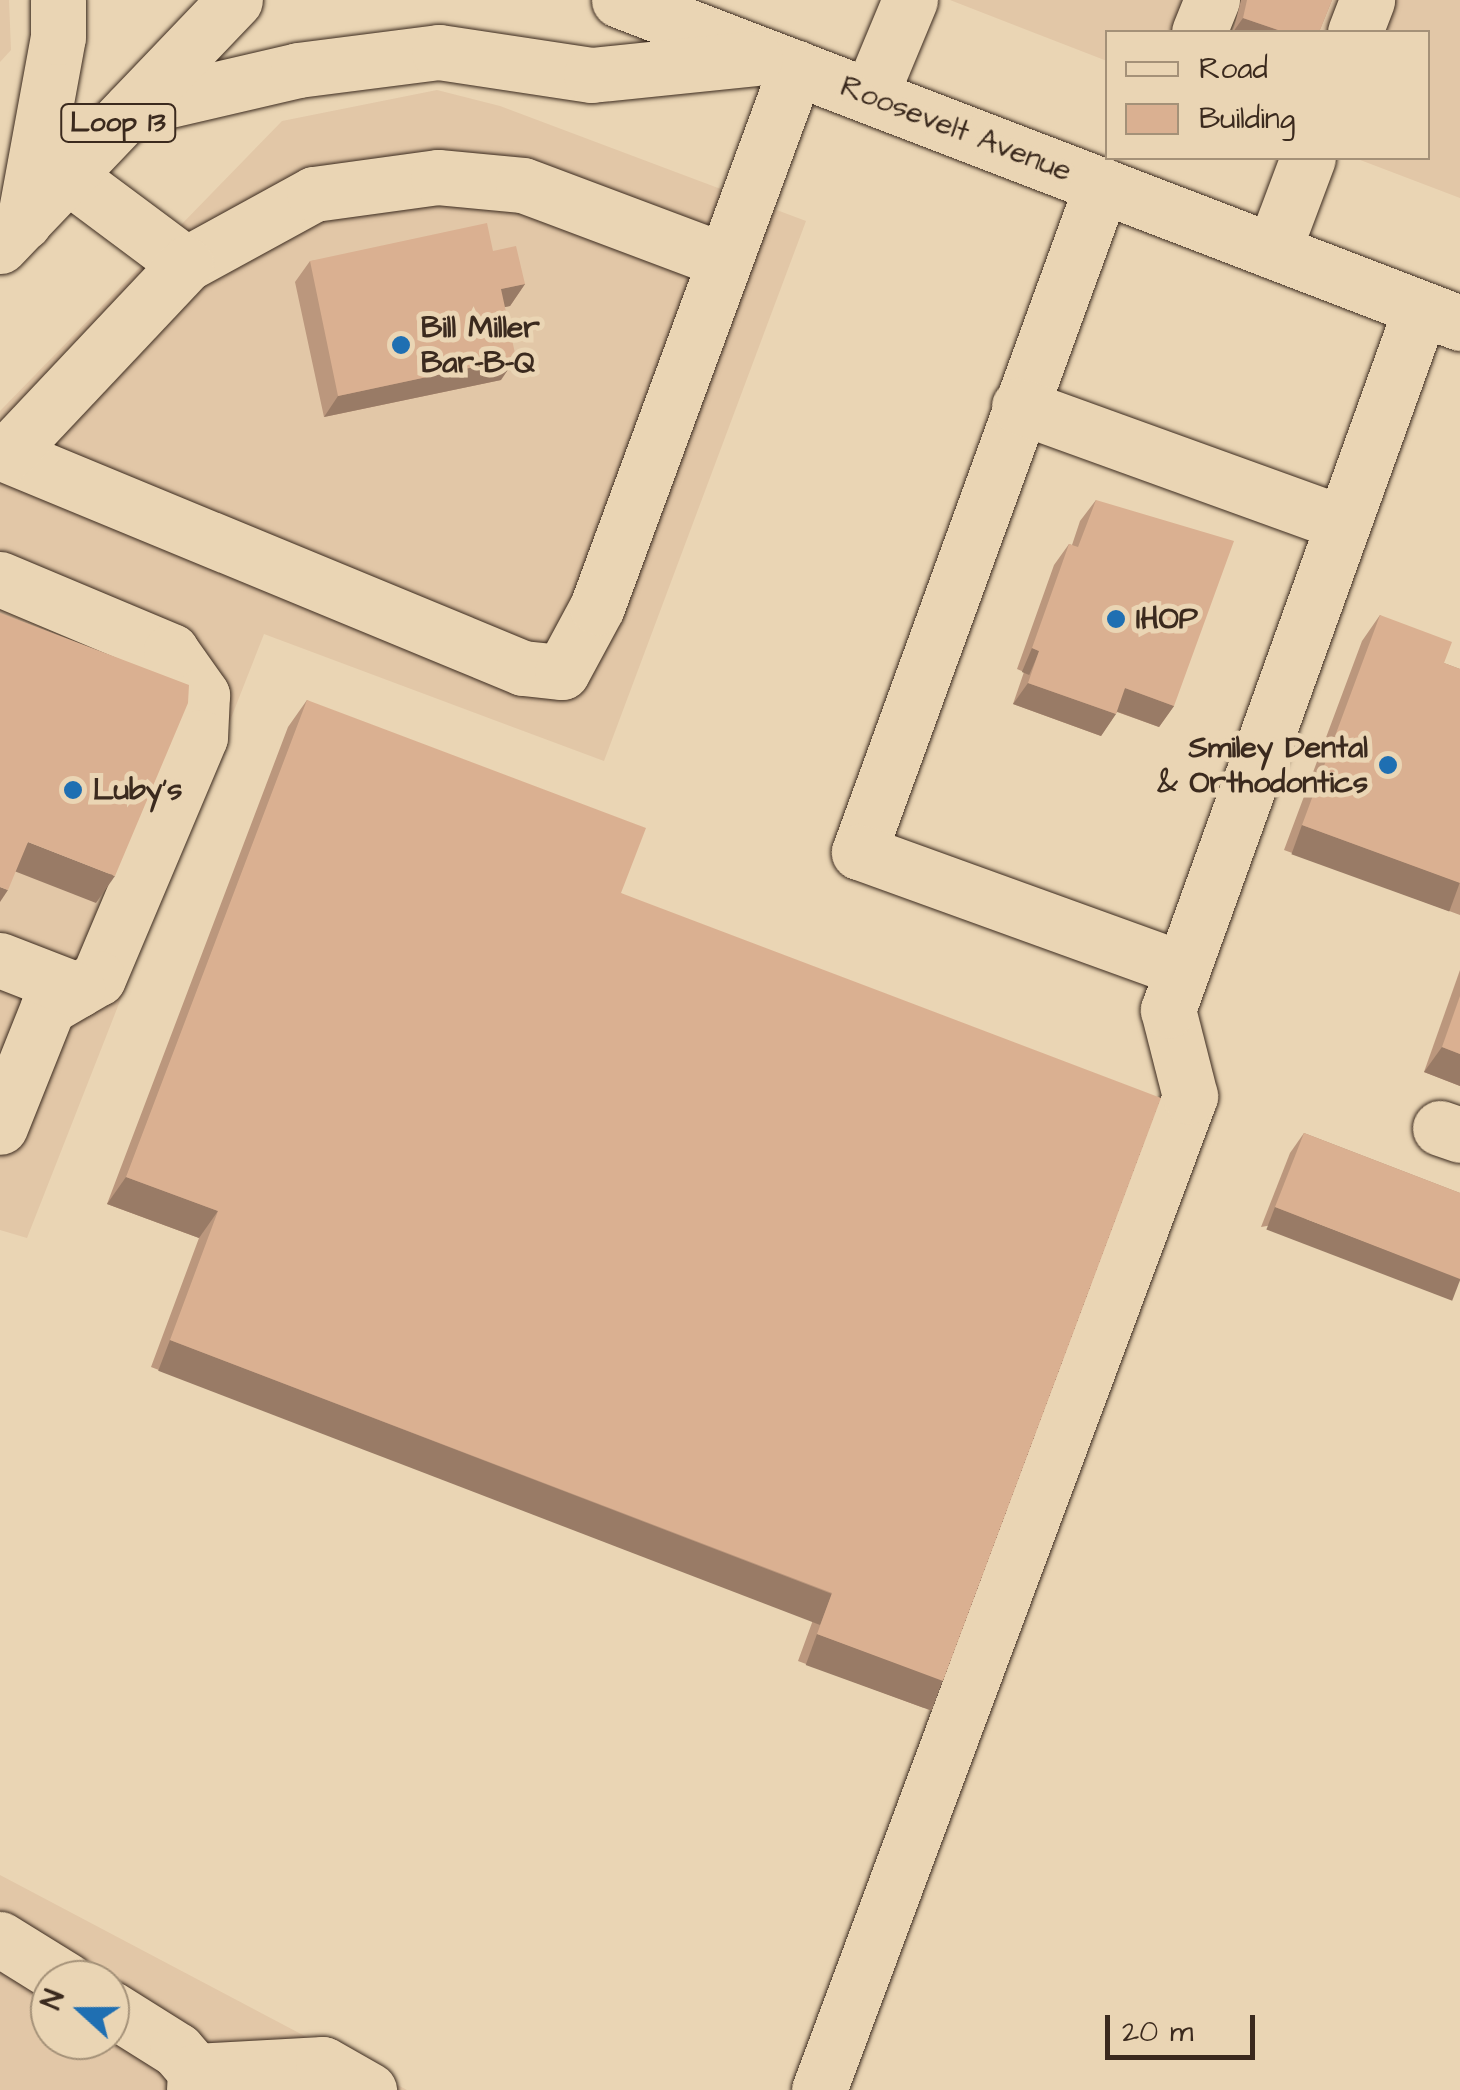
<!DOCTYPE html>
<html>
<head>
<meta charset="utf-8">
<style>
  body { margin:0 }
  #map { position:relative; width:1460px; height:2090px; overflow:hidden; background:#ead5b4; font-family:"Architects Daughter",sans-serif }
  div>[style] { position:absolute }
  .built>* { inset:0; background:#e2c7a7 }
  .roads { filter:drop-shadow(0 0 2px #3b2a1e) drop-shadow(0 0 2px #3b2a1e) }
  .minor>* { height:55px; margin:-27.5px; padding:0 27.5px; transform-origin:27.5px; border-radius:27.5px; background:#ead5b4 }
  .major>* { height:55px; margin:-27.5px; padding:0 27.5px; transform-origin:27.5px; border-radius:27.5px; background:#ead5b4 }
  .wall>* { inset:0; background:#bb977d }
  .shaded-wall>* { inset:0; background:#997b66; transform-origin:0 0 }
  .building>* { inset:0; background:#dab091 }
  .dots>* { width:28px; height:28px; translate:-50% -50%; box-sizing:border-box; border:5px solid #ead5b4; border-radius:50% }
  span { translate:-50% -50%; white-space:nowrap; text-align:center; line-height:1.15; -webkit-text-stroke:10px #ead5b4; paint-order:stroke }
  .shield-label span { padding:2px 8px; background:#ead5b4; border:2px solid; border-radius:8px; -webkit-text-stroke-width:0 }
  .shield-label { font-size:28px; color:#3b2a1e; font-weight:700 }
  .street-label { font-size:30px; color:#3b2a1e }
  .poi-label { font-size:30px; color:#3b2a1e; font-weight:700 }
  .left { translate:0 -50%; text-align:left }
  .right { translate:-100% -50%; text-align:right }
  .legend { position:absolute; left:1105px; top:30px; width:325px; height:130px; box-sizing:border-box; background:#ead5b4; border:2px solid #a49178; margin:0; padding:12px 18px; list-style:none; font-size:30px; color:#3b2a1e }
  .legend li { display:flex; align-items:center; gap:20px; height:50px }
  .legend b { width:50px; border:2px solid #a49178 }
  .north { position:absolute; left:30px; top:1960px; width:100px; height:100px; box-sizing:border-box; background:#ead5b4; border:2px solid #a49178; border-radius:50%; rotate:291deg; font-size:28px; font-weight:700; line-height:40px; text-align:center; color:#3b2a1e }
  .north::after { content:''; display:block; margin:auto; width:35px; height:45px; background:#1f6fb2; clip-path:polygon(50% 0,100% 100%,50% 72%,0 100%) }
  .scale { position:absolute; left:1105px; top:2015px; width:150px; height:45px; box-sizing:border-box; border:5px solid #3b2a1e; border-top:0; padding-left:12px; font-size:30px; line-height:35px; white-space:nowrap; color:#3b2a1e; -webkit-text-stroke:8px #ead5b4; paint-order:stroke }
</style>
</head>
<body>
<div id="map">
  <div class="built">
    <i style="clip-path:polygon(0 0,9px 0,11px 50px,0 62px)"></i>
    <i style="clip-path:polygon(950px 0,1460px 0,1460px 198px,1355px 158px,1428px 158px,1428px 32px,1108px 32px,1107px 61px)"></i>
    <i style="clip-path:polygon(437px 90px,500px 106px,806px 221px,604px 761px,264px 634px,27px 1238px,0 1230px,0 411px,282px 121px)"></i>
    <i style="clip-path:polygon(evenodd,0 1875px,407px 2090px,0 2090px,0 1875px,50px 1980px,110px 1980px,110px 2040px,50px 2040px,50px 1980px)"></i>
  </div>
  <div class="roads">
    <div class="minor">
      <i style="left:1199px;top:32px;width:35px;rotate:-68deg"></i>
      <i style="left:1355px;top:32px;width:34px;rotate:-69deg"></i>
      <i style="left:870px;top:96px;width:104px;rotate:-67.4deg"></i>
      <i style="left:68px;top:176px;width:147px;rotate:36.7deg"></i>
      <i style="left:186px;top:264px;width:146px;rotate:-28.7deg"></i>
      <i style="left:314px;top:194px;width:125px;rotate:-7.8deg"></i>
      <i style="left:438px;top:177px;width:85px;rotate:5.4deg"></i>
      <i style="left:523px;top:185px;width:214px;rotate:20.6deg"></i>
      <i style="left:1102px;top:185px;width:710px;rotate:110.02deg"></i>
      <i style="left:859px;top:852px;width:344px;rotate:19.9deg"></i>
      <i style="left:1273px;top:251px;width:99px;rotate:-69.4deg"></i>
      <i style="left:1019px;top:406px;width:344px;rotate:19.9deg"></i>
      <i style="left:0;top:452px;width:566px;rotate:22.44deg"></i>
      <i style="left:523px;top:668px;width:39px;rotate:6deg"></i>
      <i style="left:562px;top:672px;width:74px;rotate:-61.7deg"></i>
      <i style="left:597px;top:607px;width:575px;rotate:-69.74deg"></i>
      <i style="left:7px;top:454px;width:261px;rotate:-46.7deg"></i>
      <i style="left:0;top:579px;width:186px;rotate:22.8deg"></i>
      <i style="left:171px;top:651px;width:54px;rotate:54.8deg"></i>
      <i style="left:202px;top:695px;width:42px;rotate:92.7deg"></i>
      <i style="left:200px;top:737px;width:262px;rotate:112.9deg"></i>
      <i style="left:98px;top:978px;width:58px;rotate:149.9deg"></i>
      <i style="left:48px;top:1007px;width:129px;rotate:111.8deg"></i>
      <i style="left:0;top:960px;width:83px;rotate:21.3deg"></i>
      <i style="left:1440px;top:1128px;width:21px;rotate:19deg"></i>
      <i style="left:0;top:1939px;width:78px;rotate:31.8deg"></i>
      <i style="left:110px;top:2008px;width:79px;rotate:32.1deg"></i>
      <i style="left:177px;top:2050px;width:28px;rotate:49deg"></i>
      <i style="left:195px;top:2071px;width:19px;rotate:93deg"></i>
      <i style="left:195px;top:2071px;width:128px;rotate:-3.1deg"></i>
      <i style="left:323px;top:2064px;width:53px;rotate:29.5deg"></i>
      <i style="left:819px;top:2090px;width:1061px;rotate:-69.53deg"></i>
      <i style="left:1190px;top:1096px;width:89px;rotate:-104.3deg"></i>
      <i style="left:1168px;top:1010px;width:746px;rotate:-70.18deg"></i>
    </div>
    <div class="major">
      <i style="left:619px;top:0;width:901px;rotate:21.01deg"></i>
      <i style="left:131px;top:109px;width:171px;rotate:-13.1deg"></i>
      <i style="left:298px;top:70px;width:142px;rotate:-7.3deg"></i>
      <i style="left:439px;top:52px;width:154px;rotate:8.6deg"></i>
      <i style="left:591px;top:75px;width:165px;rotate:-5.9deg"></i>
      <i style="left:24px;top:222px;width:188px;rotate:-79.6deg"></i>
      <i style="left:58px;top:37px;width:37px;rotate:-90deg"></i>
      <i style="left:0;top:246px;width:340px;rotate:-46.3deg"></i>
    </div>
  </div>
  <div class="wall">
    <i style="clip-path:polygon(1241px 0,1332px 0,1319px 32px,1233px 32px)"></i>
    <i style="clip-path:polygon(493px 251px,525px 284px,510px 306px,505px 307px,501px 380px,324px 417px,295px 282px,310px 261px)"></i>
    <i style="clip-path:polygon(1096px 500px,1174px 706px,1159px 727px,1117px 712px,1101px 736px,1013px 704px,1024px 672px,1017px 669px,1054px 565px,1069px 544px,1072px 545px,1080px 521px)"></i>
    <i style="clip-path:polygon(1380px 615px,1444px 663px,1460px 669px,1460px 915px,1284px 850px,1362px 641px)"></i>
    <i style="clip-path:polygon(307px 700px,621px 893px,924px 1708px,798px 1661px,813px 1620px,151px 1367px,199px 1238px,107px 1204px,288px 727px)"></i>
    <i style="clip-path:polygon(1460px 970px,1460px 1086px,1424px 1072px)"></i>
    <i style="clip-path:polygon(1304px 1133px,1460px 1193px,1261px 1227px,1290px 1153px)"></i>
  </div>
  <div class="shaded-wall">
    <i style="clip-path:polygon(1243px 18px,1284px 32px,1233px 32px)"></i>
    <i style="clip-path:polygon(525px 284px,510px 306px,486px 311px,501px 289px)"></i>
    <i style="clip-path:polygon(516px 358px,501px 380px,324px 417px,338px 396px)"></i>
    <i style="left:1032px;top:648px;width:8px;height:26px;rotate:23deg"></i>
    <i style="clip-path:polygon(1028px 683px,1116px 714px,1101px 736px,1013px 704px)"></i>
    <i style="clip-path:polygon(1125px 688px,1174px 706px,1159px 727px,1110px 709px)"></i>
    <i style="left:1302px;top:825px;width:168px;height:31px;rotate:20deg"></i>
    <i style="clip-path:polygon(28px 842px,115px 876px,96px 903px,9px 869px)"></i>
    <i style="clip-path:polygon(0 887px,8px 890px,0 902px)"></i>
    <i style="clip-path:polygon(1442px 1047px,1460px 1054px,1460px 1086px,1424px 1072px)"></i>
    <i style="clip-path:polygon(126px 1177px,218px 1211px,199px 1238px,107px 1204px)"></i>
    <i style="left:1275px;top:1207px;width:199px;height:24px;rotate:21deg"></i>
    <i style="left:170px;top:1340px;width:709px;height:33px;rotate:21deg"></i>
    <i style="left:817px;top:1634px;width:134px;height:33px;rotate:20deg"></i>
  </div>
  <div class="building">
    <i style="clip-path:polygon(1247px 0,1332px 0,1319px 32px,1284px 32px,1243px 18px)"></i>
    <i style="clip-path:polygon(487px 223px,493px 251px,516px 246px,525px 284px,501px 289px,516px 358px,338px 396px,310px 261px)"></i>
    <i style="clip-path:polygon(1096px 500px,1234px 541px,1174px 706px,1125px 688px,1116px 714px,1028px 683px,1039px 651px,1032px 648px,1069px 544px,1078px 547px)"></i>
    <i style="clip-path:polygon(0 613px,189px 685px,188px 703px,115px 876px,28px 842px,8px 890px,0 887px)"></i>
    <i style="clip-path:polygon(1380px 615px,1452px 642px,1444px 663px,1460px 669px,1460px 883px,1302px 825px)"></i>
    <i style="clip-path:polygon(307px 700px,646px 828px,621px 893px,1161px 1098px,943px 1681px,817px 1634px,832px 1593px,170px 1340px,218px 1211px,126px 1177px)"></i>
    <i style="clip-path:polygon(1460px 996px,1460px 1054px,1442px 1047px)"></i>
    <i style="clip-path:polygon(1304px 1133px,1460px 1193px,1460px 1279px,1275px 1207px)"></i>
  </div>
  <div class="dots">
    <i style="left:401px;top:345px;background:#1f6fb2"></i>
    <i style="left:1116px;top:619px;background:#1f6fb2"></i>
    <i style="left:1388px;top:765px;background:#1f6fb2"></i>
    <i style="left:73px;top:790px;background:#1f6fb2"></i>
  </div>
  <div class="shield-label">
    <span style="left:118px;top:123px">Loop 13</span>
  </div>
  <div class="street-label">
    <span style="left:956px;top:129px;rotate:21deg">Roosevelt Avenue</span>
  </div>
  <div class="poi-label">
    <span class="left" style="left:421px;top:345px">Bill Miller<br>Bar-B-Q</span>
    <span class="left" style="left:1136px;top:619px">IHOP</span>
    <span class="right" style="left:1368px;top:765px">Smiley Dental<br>&amp; Orthodontics</span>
    <span class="left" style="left:93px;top:790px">Luby's</span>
  </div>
  <ul class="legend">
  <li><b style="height:12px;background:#ead5b4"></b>Road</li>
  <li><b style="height:28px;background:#dab091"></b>Building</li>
  </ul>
  <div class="north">N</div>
  <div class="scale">20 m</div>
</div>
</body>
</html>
